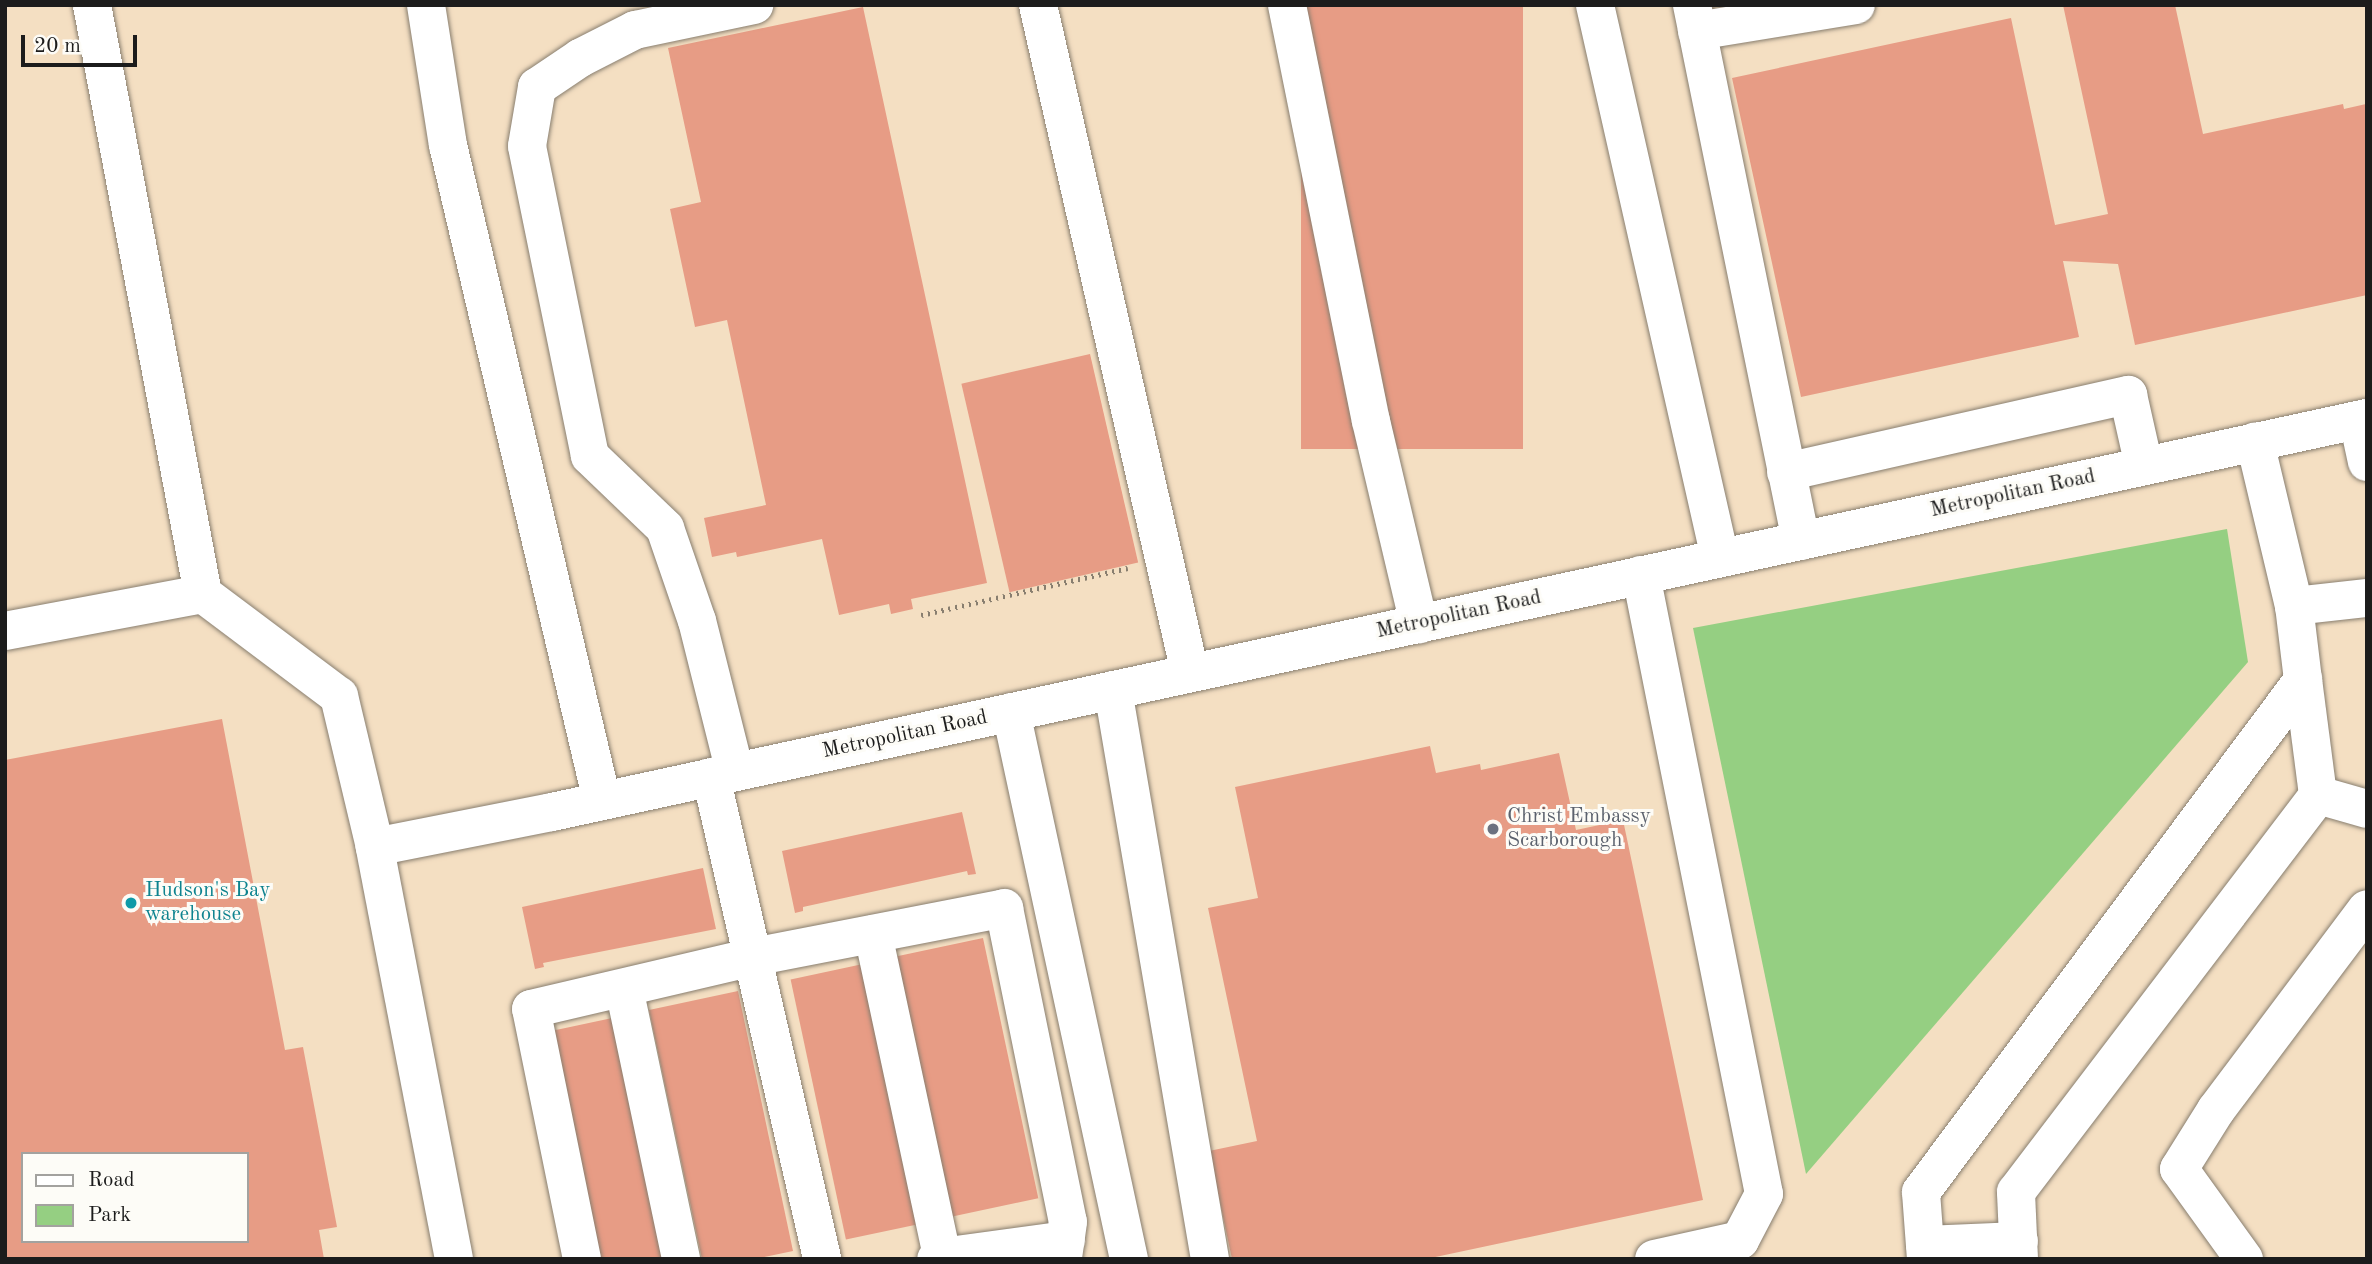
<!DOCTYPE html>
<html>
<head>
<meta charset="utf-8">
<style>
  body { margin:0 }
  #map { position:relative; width:2372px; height:1264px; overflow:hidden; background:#f4dfc2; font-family:"Old Standard TT",serif }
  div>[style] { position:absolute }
  .green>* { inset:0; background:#95cf82 }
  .building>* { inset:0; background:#e79c85; transform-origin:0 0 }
  .path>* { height:4.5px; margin-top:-2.25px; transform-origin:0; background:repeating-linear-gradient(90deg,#887e6f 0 2px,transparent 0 7px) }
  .roads { filter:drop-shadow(0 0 2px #887e6f) drop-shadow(0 0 2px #887e6f) }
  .minor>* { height:38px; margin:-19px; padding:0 19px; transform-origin:19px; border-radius:19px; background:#fff }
  .dots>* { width:19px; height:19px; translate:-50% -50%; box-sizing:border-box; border:4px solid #fdfcf7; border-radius:50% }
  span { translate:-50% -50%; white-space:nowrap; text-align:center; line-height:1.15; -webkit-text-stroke:6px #fdfcf7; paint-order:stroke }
  .street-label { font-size:21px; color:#1c1c1c }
  .worship-label { font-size:21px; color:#5b616d }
  .left { translate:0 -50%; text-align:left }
  .culture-label { font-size:21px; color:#0d838f }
  .frame { position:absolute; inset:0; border:7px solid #1c1c1c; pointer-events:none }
  .legend { position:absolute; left:21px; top:1152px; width:228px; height:91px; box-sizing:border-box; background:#fdfcf7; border:2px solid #a3a29f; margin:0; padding:9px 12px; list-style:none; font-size:21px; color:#1c1c1c }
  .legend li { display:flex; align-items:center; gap:14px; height:35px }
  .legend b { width:35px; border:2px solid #a3a29f }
  .scale { position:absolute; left:21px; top:35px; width:116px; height:32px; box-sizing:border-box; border:4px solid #1c1c1c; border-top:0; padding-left:9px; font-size:21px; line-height:24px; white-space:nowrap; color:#1c1c1c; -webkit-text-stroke:5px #fdfcf7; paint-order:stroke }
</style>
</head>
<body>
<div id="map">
  <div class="green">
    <i style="clip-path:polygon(2227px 529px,2248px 662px,1806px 1174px,1693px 628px)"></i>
  </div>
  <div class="building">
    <i style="left:1301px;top:5px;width:222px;height:444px"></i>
    <i style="clip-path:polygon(2063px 5px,2175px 5px,2203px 134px,2343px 104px,2344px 109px,2366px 104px,2367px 295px,2135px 345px,2118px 264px,2063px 261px,2079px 337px,1801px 397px,1732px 78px,2011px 18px,2055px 225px,2108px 214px)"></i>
    <i style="clip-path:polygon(863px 7px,987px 583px,911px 599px,913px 609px,891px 614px,889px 604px,839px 615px,822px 539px,737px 557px,736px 552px,712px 557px,704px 518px,766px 505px,727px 320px,695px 327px,670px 209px,701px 202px,668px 48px)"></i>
    <i style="left:1090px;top:354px;width:214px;height:132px;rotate:77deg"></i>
    <i style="clip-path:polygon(evenodd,222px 719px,285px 1050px,303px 1047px,337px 1227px,319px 1230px,324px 1259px,5px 1259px,5px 760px,222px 719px,23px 1154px,247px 1154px,247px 1241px,23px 1241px,23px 1154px)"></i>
    <i style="clip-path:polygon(1430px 746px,1436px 773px,1480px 764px,1481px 770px,1559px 753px,1576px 830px,1623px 820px,1703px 1200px,1426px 1259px,1232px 1259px,1209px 1151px,1257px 1141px,1208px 908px,1258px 898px,1235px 787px)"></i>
    <i style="clip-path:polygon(962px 812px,976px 874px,968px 875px,967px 871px,803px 907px,803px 911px,795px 913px,782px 851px)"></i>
    <i style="clip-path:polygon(703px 868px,716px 929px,543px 963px,544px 967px,535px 969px,522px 907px)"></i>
    <i style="left:983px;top:938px;width:266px;height:89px;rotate:78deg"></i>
    <i style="left:863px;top:964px;width:266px;height:74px;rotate:78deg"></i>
    <i style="clip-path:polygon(738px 991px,793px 1251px,755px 1259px,702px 1259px,649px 1010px)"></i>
    <i style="left:617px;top:1017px;width:247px;height:66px;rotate:78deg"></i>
  </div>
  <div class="path">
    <i style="left:921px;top:615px;width:212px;rotate:-12.8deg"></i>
  </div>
  <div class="roads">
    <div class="minor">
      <i style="left:92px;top:5px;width:599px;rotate:79.33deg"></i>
      <i style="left:426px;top:5px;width:142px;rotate:81.1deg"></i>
      <i style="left:448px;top:145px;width:674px;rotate:76.79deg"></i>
      <i style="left:1038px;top:5px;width:685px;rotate:77.18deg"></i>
      <i style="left:1287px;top:5px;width:424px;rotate:78.6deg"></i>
      <i style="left:1371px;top:421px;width:209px;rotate:76.7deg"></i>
      <i style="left:1595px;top:5px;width:567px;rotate:77.26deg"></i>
      <i style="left:1692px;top:5px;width:547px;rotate:78.51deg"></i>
      <i style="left:1697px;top:31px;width:161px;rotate:-9.3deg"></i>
      <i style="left:2358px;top:420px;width:43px;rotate:77.9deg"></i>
      <i style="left:1786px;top:472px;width:351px;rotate:-12.7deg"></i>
      <i style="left:2128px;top:395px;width:73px;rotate:77.3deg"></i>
      <i style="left:1641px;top:575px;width:631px;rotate:78.76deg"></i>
      <i style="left:1764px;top:1194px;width:52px;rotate:117.6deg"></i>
      <i style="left:1740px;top:1240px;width:88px;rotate:167.5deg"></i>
      <i style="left:2294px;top:606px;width:73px;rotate:-6.3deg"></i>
      <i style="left:5px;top:631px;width:201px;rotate:-10.6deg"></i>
      <i style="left:203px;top:594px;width:170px;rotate:36.9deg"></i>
      <i style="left:339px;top:696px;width:155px;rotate:76.6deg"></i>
      <i style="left:1113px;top:690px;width:577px;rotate:80.33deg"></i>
      <i style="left:1011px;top:712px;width:560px;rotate:77.83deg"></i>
      <i style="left:735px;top:772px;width:156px;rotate:-104.1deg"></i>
      <i style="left:697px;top:621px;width:98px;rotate:-109deg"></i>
      <i style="left:665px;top:528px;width:104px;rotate:-136.2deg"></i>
      <i style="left:590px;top:456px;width:316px;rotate:-101.5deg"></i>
      <i style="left:527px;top:146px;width:60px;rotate:-80.4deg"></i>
      <i style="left:537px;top:87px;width:52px;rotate:-34deg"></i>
      <i style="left:580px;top:58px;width:62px;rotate:-27deg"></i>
      <i style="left:635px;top:30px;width:122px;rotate:-11.9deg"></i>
      <i style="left:711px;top:777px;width:495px;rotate:77deg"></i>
      <i style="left:2318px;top:795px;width:51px;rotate:15.9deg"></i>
      <i style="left:873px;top:934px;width:330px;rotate:77.9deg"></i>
      <i style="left:942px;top:1257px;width:6px;rotate:162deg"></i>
      <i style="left:624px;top:988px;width:277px;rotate:78.1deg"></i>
      <i style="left:1925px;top:1245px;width:94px;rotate:-2.4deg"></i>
      <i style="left:942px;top:1257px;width:125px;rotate:-7.8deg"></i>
      <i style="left:454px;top:1259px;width:420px;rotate:-100.9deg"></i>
      <i style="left:375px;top:847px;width:180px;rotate:-11.2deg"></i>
      <i style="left:552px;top:812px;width:1857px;rotate:-12.25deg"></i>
      <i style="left:582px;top:1259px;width:255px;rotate:-101.5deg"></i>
      <i style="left:531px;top:1009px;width:228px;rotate:-13.2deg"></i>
      <i style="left:753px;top:957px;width:256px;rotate:-11deg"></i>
      <i style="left:1004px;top:908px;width:320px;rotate:78.5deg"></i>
      <i style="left:1068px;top:1222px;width:37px;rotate:98deg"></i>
      <i style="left:1926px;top:1259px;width:67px;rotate:-94.3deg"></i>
      <i style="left:1921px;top:1192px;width:639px;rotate:-53.27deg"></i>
      <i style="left:2303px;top:680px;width:75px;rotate:-96.9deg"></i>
      <i style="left:2294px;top:606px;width:169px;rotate:-103.4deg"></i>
      <i style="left:2019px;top:1259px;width:67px;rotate:-92.6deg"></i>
      <i style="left:2016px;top:1192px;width:499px;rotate:-52.7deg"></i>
      <i style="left:2318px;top:795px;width:116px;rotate:-97.4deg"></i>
      <i style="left:2244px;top:1259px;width:111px;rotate:-125.8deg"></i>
      <i style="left:2179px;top:1169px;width:70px;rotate:-57.9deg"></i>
      <i style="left:2216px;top:1110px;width:251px;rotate:-53.1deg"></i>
    </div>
  </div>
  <div class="dots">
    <i style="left:1493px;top:829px;background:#6b7280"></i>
    <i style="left:131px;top:903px;background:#0f9aa8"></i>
  </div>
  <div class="street-label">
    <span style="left:2013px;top:494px;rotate:-12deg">Metropolitan Road</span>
    <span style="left:1459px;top:615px;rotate:-12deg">Metropolitan Road</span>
    <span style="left:905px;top:735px;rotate:-12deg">Metropolitan Road</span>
  </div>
  <div class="worship-label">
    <span class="left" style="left:1507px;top:829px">Christ Embassy<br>Scarborough</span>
  </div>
  <div class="culture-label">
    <span class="left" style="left:145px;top:903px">Hudson's Bay<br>warehouse</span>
  </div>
  <div class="frame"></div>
  <ul class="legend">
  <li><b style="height:9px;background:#fff"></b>Road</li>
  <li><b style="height:19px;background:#95cf82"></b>Park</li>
  </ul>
  <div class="scale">20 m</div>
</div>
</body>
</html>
